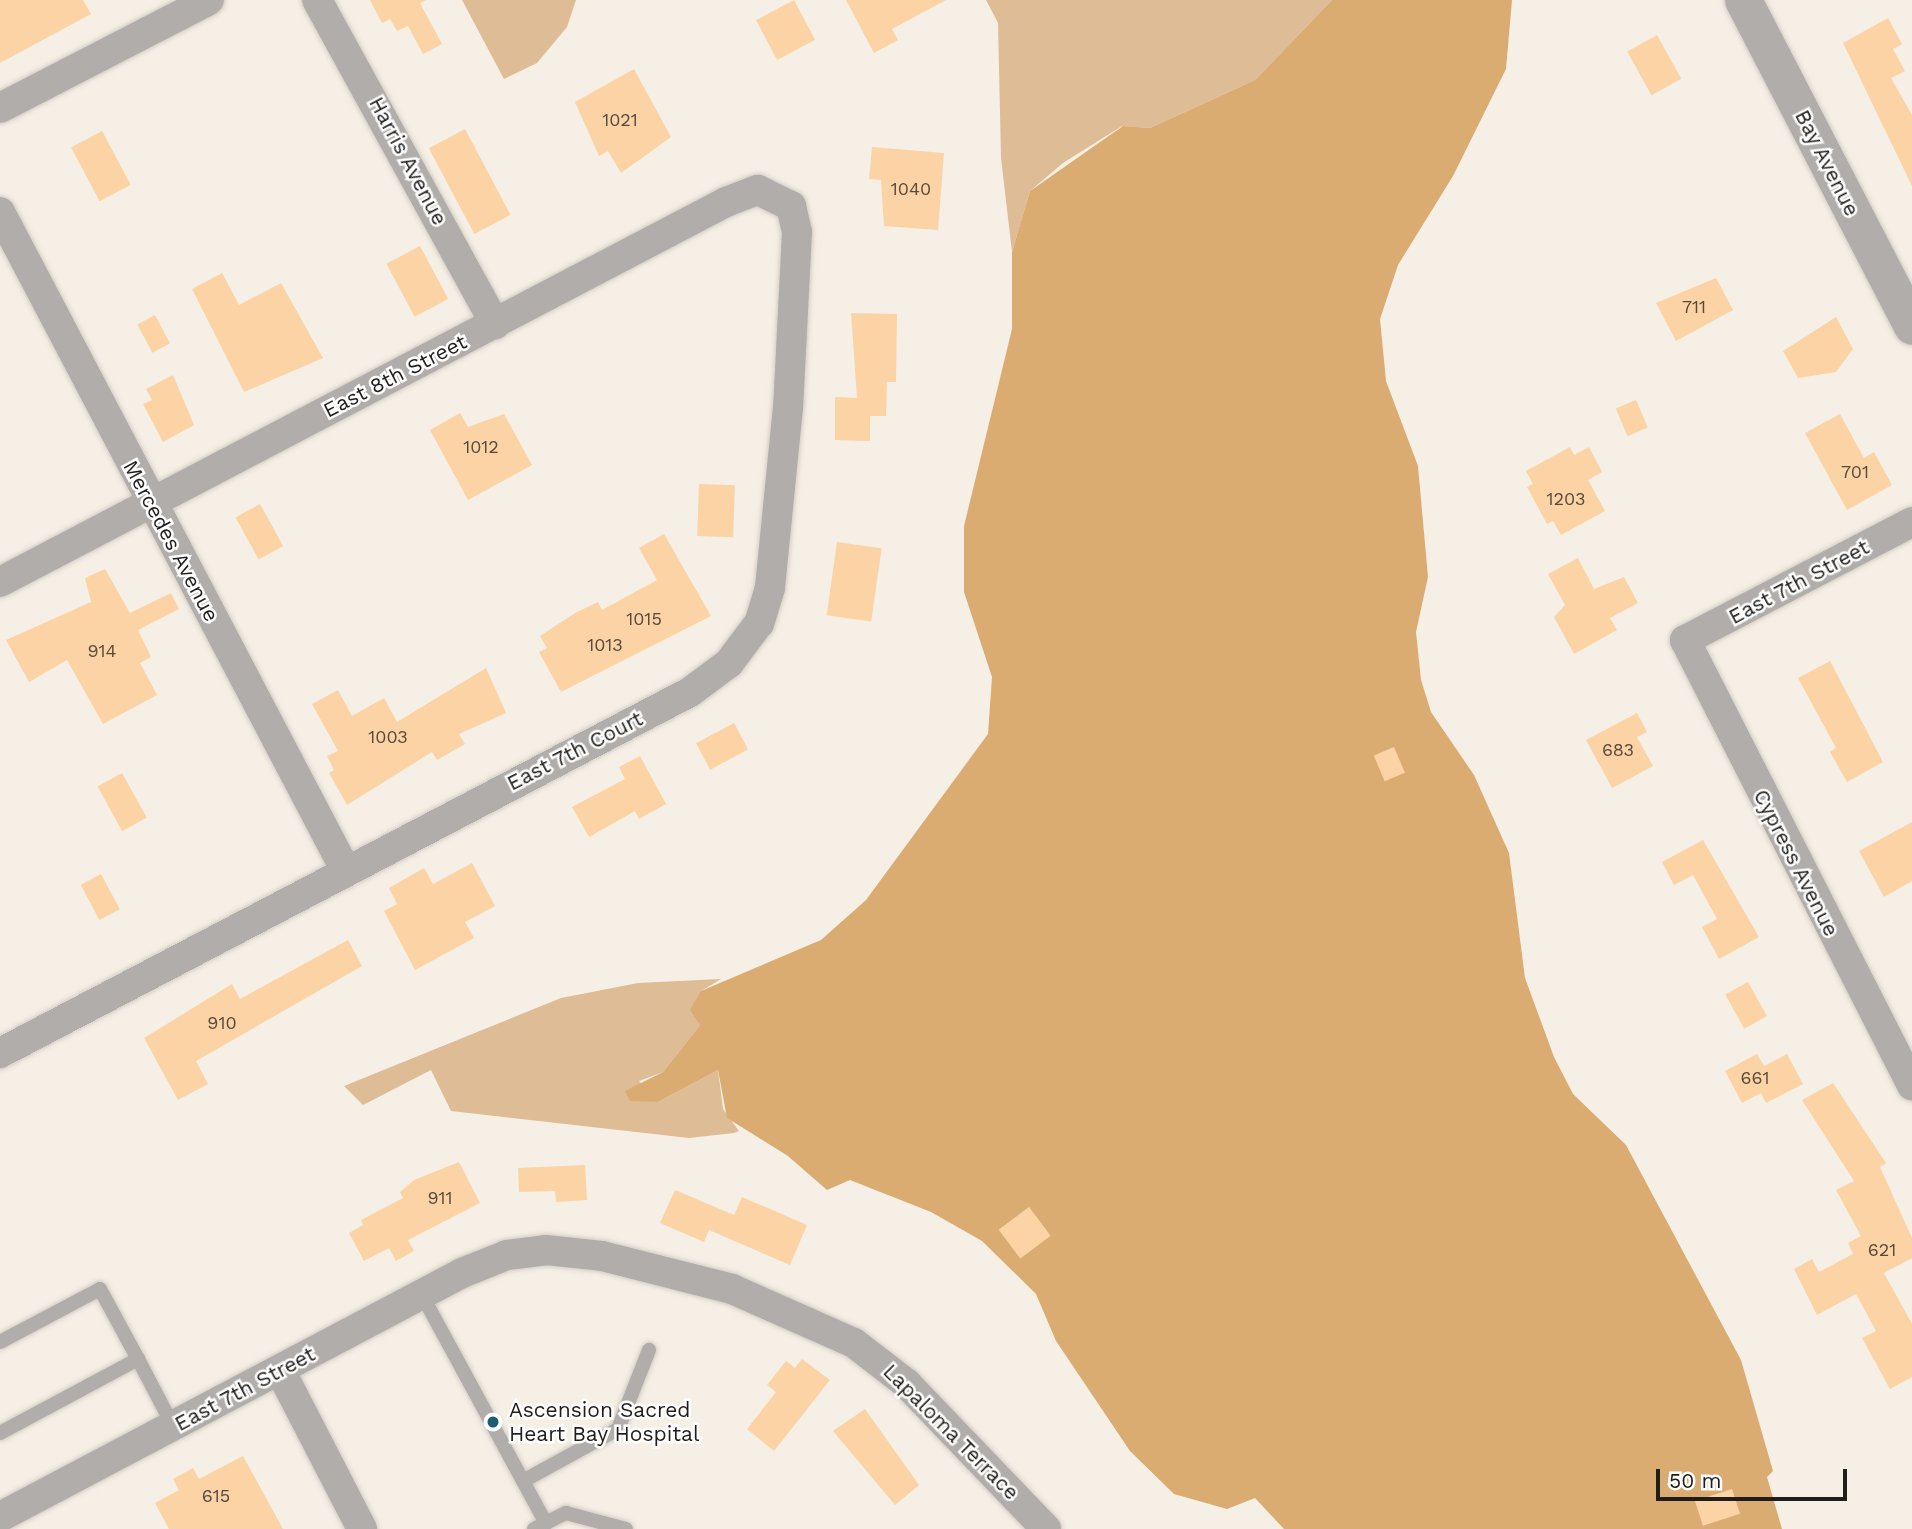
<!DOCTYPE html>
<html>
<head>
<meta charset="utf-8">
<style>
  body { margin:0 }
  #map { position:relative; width:1912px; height:1529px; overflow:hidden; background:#f6efe6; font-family:"Work Sans",sans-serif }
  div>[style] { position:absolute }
  .green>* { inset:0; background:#debc95 }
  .water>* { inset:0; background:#dbac72 }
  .building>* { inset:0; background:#fbd3a5; transform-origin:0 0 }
  .roads { filter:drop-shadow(0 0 2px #d4cdc5) drop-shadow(0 0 2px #d4cdc5) }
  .service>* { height:14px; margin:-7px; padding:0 7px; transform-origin:7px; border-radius:7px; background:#b0adaa }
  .minor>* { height:30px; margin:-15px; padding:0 15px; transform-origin:15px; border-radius:15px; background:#b0adaa }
  .tertiary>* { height:37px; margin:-18.5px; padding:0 18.5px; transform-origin:18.5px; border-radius:18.5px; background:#b0adaa }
  .dots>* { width:19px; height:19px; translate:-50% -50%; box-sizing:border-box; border:4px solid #fff; border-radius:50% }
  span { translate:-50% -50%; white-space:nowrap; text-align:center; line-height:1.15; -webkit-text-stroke:5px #fff; paint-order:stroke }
  .number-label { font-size:18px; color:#574a3d }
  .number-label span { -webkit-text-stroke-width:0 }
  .street-label { font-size:21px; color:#201d1a }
  .poi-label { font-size:21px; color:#201d1a }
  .left { translate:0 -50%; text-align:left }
  .scale { position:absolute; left:1656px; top:1469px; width:191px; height:32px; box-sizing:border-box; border:4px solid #201d1a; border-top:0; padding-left:9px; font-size:21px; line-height:24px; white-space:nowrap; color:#201d1a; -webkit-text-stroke:5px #fff; paint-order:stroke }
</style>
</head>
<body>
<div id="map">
  <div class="green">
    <i style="clip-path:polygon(462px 0,576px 0,567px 27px,537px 63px,504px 79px)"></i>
    <i style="clip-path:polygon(986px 0,1332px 0,1255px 80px,1150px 128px,1122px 126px,1063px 163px,1030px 191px,1012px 252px,1001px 158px,998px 23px)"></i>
    <i style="clip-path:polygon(721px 979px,701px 991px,700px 1025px,663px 1072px,639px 1081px,658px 1102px,718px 1070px,723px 1109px,739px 1131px,734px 1133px,689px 1138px,451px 1111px,431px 1070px,363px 1105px,344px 1086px,561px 998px,638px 983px)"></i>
  </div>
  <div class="water">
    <i style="clip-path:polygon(1332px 0,1512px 0,1506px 69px,1453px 176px,1398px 265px,1380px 319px,1386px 381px,1418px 466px,1428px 577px,1416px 632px,1421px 680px,1431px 712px,1474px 775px,1509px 853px,1525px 978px,1554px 1057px,1573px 1094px,1626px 1145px,1741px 1360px,1773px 1471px,1767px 1477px,1782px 1529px,1284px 1529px,1255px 1498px,1227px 1509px,1174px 1494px,1130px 1451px,1056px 1341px,1036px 1294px,982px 1241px,931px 1212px,850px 1180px,827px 1190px,788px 1156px,727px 1118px,718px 1070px,658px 1102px,630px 1101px,625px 1091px,663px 1072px,700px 1025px,690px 1010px,701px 991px,821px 940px,866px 900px,988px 734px,992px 677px,964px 592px,964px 526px,1012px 329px,1012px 252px,1030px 191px,1123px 126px,1150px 128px,1255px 80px)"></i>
  </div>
  <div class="building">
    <i style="clip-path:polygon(0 0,83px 0,91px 14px,0 63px)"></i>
    <i style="clip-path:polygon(370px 0,426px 0,420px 3px,442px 44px,423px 54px,408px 26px,397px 31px,390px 19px,382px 23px)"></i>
    <i style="left:794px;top:0;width:45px;height:43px;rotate:62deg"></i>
    <i style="clip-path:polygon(846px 0,946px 0,892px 29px,898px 40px,874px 53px)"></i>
    <i style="clip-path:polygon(1888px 18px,1902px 44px,1893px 49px,1905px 71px,1891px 78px,1912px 115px,1912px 186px,1843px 43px)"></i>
    <i style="left:1657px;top:35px;width:50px;height:34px;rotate:61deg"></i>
    <i style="clip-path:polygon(634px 69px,671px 137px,621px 173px,608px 151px,599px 156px,575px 102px)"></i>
    <i style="left:465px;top:129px;width:97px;height:41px;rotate:62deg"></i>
    <i style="left:102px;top:131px;width:61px;height:35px;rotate:62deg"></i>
    <i style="clip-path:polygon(872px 147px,944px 153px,938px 230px,884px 226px,881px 180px,869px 179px)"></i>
    <i style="left:420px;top:246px;width:60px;height:38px;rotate:62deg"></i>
    <i style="clip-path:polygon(222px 273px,239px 305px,281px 283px,323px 358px,244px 392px,192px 289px)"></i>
    <i style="clip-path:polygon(1716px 278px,1733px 310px,1676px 341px,1656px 303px)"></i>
    <i style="clip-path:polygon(851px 313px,897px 314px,896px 382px,887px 382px,886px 416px,870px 416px,870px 441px,835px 440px,835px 397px,857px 398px)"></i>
    <i style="left:155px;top:315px;width:32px;height:20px;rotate:62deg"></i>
    <i style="clip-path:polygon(1836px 317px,1853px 349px,1836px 372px,1798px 378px,1783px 351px)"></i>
    <i style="clip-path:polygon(173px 375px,194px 425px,163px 442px,143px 404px,152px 400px,146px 389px)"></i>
    <i style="left:1636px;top:400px;width:30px;height:22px;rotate:67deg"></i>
    <i style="clip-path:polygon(460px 413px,468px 427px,504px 414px,532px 465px,468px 500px,430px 430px)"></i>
    <i style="clip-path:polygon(1840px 414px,1864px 458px,1874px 452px,1892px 485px,1847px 510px,1805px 433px)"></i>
    <i style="clip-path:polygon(1570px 447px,1574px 455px,1589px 447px,1602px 472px,1588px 480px,1605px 511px,1561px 535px,1553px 521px,1547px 524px,1527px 487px,1533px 484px,1526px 471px)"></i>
    <i style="left:699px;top:484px;width:36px;height:52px;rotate:2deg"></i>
    <i style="left:260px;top:504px;width:48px;height:28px;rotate:61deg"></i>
    <i style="clip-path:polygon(664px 534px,711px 616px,561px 692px,539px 652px,547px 648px,540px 636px,575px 613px,598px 602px,602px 610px,657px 580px,639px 548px)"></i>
    <i style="left:837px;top:542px;width:45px;height:74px;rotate:8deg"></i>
    <i style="clip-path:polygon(1578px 558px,1594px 589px,1624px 577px,1638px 603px,1610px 618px,1617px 630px,1574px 654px,1554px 617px,1565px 605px,1548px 574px)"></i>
    <i style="clip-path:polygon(105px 569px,130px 613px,171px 593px,179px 609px,138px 630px,151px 657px,140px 663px,157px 695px,103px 724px,67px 660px,29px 682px,6px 640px,91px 602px,85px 578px)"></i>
    <i style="clip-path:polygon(1830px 661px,1883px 762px,1847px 782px,1830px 752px,1836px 748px,1798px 678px)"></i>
    <i style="clip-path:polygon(486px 668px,506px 713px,459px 734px,465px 744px,437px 760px,432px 752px,347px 805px,329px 773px,334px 770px,327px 756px,338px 751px,312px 704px,338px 690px,352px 716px,384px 698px,397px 722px)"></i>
    <i style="clip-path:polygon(1637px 713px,1647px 732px,1637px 737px,1653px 766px,1612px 788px,1586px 740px)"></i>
    <i style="left:734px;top:723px;width:30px;height:43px;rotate:62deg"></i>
    <i style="left:1394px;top:747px;width:28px;height:22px;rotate:67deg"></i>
    <i style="clip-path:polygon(640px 756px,666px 804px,639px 819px,635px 811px,589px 837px,572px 807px,625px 779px,619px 767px)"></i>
    <i style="left:122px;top:773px;width:51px;height:28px;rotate:61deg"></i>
    <i style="clip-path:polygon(1912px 822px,1912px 881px,1884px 897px,1859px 851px)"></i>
    <i style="clip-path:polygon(1703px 840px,1759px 937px,1719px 959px,1702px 927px,1717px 919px,1693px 875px,1674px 885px,1662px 862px)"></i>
    <i style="clip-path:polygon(472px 863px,495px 906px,465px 922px,474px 938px,415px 970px,384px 911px,397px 904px,389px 888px,424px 868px,433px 884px)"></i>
    <i style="left:101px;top:874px;width:40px;height:23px;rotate:62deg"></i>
    <i style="clip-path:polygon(348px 940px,362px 966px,196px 1061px,208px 1084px,178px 1100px,144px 1038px,232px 984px,240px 999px)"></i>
    <i style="left:1748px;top:982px;width:39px;height:26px;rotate:61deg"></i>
    <i style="clip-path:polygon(1757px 1054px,1764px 1066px,1787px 1054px,1803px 1084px,1766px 1103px,1761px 1093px,1742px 1103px,1725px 1071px)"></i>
    <i style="clip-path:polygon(1833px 1083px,1886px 1163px,1880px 1167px,1912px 1238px,1912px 1258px,1884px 1273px,1912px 1324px,1912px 1377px,1890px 1389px,1862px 1338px,1876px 1331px,1856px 1294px,1817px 1315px,1794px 1269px,1812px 1259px,1819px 1272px,1853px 1254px,1848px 1243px,1861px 1236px,1836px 1190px,1854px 1181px,1802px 1100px)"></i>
    <i style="clip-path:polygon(459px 1162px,480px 1203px,408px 1240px,414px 1251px,396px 1261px,389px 1248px,364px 1261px,349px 1233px,363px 1225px,361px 1220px,403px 1198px,400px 1192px,414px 1180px)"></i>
    <i style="clip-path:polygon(585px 1165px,587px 1200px,556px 1202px,555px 1191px,519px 1192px,518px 1168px)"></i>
    <i style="clip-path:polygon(675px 1190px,734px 1215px,742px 1197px,807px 1225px,790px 1265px,709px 1230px,704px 1242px,660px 1223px)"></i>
    <i style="left:1029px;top:1207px;width:36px;height:38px;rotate:53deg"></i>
    <i style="clip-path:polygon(802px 1359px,830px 1380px,774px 1451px,747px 1429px,776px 1392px,767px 1385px,786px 1361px,795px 1368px)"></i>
    <i style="clip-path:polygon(865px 1409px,919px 1485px,895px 1505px,833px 1431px)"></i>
    <i style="clip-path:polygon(243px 1456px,283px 1529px,169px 1529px,155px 1503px,179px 1490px,173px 1479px,193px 1468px,199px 1479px)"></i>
    <i style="left:1732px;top:1489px;width:26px;height:39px;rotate:72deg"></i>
  </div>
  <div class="roads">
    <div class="service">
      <i style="left:422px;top:1295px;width:260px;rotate:61.5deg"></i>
      <i style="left:0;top:1342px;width:113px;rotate:-27.9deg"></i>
      <i style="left:100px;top:1289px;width:80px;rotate:61.5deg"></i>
      <i style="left:0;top:1433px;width:157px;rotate:-28.2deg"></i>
      <i style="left:138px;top:1359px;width:76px;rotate:62.4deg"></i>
      <i style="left:523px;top:1481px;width:108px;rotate:-28.7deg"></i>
      <i style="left:618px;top:1429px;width:85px;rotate:-68.6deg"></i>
      <i style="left:534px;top:1529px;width:36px;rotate:-27deg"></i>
      <i style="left:566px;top:1513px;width:62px;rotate:14.9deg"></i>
    </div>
    <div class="minor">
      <i style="left:317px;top:0;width:370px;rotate:61.2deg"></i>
      <i style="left:0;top:108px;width:235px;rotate:-27.3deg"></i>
      <i style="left:0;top:212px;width:742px;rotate:62.3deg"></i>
      <i style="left:1912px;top:522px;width:256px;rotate:152.5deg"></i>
      <i style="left:1685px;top:640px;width:500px;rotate:63deg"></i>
      <i style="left:0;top:582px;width:819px;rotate:-27.63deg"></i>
      <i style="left:726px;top:202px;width:34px;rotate:-21deg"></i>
      <i style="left:758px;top:190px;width:37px;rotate:26deg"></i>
      <i style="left:791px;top:206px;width:27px;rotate:77deg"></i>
      <i style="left:797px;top:232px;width:175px;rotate:92.9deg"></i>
      <i style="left:788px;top:407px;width:182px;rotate:95.7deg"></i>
      <i style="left:770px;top:588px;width:37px;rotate:107deg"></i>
      <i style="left:759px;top:623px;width:50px;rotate:126.9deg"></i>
      <i style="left:729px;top:663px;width:49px;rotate:143.4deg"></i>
      <i style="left:690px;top:692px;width:779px;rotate:152.38deg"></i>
      <i style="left:280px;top:1370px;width:179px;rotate:62.7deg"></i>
      <i style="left:0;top:1517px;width:522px;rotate:-27.84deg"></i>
      <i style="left:462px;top:1273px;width:48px;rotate:-21.8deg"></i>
      <i style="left:507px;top:1255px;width:39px;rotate:-7deg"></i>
      <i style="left:546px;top:1250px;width:56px;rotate:6.1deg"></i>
      <i style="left:602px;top:1256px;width:134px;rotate:14.2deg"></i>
      <i style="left:732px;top:1289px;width:133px;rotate:23.9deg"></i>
      <i style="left:854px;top:1343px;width:67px;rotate:37.7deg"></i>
      <i style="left:907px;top:1384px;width:201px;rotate:46.2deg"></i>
    </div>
    <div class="tertiary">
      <i style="left:1743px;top:0;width:367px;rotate:62.6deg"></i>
    </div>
  </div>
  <div class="dots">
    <i style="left:493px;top:1422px;background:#1b5e71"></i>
  </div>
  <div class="number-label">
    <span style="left:620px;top:120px">1021</span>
    <span style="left:911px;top:189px">1040</span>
    <span style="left:1694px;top:307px">711</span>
    <span style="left:481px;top:447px">1012</span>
    <span style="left:1855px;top:472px">701</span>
    <span style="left:1566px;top:499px">1203</span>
    <span style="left:644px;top:619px">1015</span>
    <span style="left:605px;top:645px">1013</span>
    <span style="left:102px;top:651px">914</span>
    <span style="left:388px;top:737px">1003</span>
    <span style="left:1618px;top:750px">683</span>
    <span style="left:222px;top:1023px">910</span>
    <span style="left:1755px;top:1078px">661</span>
    <span style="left:440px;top:1198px">911</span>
    <span style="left:1882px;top:1250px">621</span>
    <span style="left:216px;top:1496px">615</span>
  </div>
  <div class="street-label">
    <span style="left:408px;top:161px;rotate:62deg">Harris Avenue</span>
    <span style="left:1827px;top:163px;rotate:63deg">Bay Avenue</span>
    <span style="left:395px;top:376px;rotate:-27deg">East 8th Street</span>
    <span style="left:171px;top:541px;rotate:62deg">Mercedes Avenue</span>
    <span style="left:1799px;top:582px;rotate:-28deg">East 7th Street</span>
    <span style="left:575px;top:751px;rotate:-27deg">East 7th Court</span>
    <span style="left:1796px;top:863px;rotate:63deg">Cypress Avenue</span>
    <span style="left:245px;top:1389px;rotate:-28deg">East 7th Street</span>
    <span style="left:951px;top:1432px;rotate:45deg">Lapaloma Terrace</span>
  </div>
  <div class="poi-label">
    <span class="left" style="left:509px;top:1422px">Ascension Sacred<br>Heart Bay Hospital</span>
  </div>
  <div class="scale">50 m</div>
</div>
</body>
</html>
